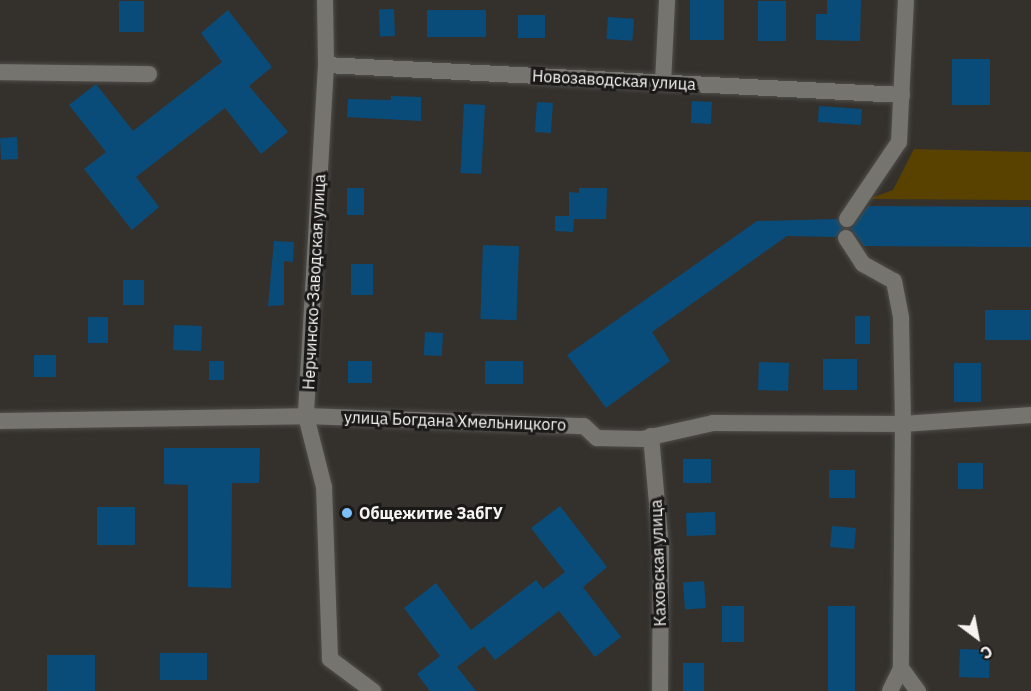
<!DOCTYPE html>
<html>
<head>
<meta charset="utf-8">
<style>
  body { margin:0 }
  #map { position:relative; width:1031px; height:691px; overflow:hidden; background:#34312d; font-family:"IBM Plex Sans",sans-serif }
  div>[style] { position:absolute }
  .green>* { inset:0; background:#594100 }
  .building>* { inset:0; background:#0a4c79; transform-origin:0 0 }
  .roads { filter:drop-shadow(0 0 2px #4f4e4a) drop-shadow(0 0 2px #4f4e4a) }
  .street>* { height:16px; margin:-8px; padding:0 8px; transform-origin:8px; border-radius:8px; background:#76746f }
  .dots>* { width:16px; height:16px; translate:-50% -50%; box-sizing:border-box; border:3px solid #1a1917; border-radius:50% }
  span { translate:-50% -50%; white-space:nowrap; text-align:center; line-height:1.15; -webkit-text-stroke:6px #1a1917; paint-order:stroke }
  .street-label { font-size:16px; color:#f5f4f1 }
  .poi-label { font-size:16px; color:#f5f4f1; font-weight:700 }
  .left { translate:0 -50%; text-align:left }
  .north { position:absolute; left:947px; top:607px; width:60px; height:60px; -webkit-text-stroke:4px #1a1917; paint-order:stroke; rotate:148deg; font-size:16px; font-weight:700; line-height:24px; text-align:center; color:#f5f4f1 }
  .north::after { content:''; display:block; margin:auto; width:21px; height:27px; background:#f5f4f1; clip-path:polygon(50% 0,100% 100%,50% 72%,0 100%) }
</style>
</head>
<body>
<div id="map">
  <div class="green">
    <i style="clip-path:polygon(914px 149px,1031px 152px,1031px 200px,868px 199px,893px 190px)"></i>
  </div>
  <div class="building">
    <i style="left:690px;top:0;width:34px;height:40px"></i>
    <i style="clip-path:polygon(827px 0,861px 0,860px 41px,816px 40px,816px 14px,827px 14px)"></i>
    <i style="left:119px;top:1px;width:25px;height:31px"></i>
    <i style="left:758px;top:1px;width:28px;height:40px"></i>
    <i style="left:394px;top:9px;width:27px;height:15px;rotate:88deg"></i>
    <i style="clip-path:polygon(228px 10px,272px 67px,249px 86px,288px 132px,261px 154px,225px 108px,136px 177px,159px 207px,132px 230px,84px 169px,106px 152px,69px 105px,96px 84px,133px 131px,222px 62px,201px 33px)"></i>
    <i style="left:486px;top:10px;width:27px;height:59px;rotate:90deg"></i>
    <i style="left:518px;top:15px;width:27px;height:23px"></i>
    <i style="left:608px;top:17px;width:26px;height:22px;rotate:4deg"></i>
    <i style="left:990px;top:59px;width:46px;height:38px;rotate:90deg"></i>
    <i style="clip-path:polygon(391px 96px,421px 97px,421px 121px,347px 117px,348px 99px,391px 100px)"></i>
    <i style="left:692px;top:101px;width:20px;height:22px;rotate:3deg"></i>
    <i style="left:537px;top:102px;width:16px;height:30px;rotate:4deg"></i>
    <i style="left:464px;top:104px;width:21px;height:69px;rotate:3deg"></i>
    <i style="left:819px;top:106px;width:43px;height:16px;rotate:4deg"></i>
    <i style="left:17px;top:137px;width:22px;height:17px;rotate:87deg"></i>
    <i style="left:347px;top:188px;width:17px;height:27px"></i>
    <i style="clip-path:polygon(579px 188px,607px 188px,606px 219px,574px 219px,573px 232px,555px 231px,555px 216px,569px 216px,569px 192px,579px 193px)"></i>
    <i style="clip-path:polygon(868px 206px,1031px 207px,1031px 247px,864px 246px,851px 229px)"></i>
    <i style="clip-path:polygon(837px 219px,843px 228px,836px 237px,787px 236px,652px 332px,670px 361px,606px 408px,567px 355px,757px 221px)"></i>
    <i style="clip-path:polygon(274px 241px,294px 242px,293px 262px,284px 261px,284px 305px,268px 306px)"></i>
    <i style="left:483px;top:245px;width:36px;height:74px;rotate:2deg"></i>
    <i style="left:373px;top:264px;width:31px;height:22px;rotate:90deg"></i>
    <i style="left:123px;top:280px;width:21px;height:25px"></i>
    <i style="left:985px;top:310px;width:46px;height:30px"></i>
    <i style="left:855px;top:316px;width:15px;height:28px"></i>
    <i style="left:88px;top:317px;width:20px;height:26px"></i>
    <i style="left:174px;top:325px;width:28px;height:25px;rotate:2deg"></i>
    <i style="left:425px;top:332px;width:18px;height:23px;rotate:3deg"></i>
    <i style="left:34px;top:355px;width:22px;height:22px"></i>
    <i style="left:857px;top:359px;width:31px;height:34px;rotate:90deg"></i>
    <i style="left:209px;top:361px;width:15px;height:19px"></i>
    <i style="left:348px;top:361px;width:24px;height:22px"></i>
    <i style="left:485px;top:361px;width:38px;height:23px"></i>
    <i style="left:759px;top:362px;width:30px;height:28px;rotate:2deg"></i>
    <i style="left:954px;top:363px;width:27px;height:39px"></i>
    <i style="clip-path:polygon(164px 448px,260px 448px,259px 483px,232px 483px,231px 588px,188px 587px,188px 485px,164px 484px)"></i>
    <i style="left:683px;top:459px;width:28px;height:24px"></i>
    <i style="left:983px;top:463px;width:26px;height:25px;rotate:90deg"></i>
    <i style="left:855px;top:470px;width:28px;height:26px;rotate:90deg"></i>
    <i style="clip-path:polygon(560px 506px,607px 567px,583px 587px,621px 637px,595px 657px,559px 611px,495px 660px,484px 646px,457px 667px,476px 691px,430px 691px,417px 674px,440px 656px,404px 608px,436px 583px,471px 630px,536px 580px,543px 589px,565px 572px,531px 528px)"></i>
    <i style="left:135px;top:507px;width:38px;height:38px;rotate:90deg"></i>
    <i style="left:715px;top:512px;width:23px;height:29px;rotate:88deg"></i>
    <i style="left:832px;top:526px;width:24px;height:21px;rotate:5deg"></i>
    <i style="left:704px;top:581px;width:27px;height:21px;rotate:86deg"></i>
    <i style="left:722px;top:606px;width:22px;height:36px"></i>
    <i style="left:828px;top:606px;width:27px;height:85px"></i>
    <i style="left:960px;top:649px;width:30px;height:28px;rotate:2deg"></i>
    <i style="left:160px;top:653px;width:47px;height:27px"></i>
    <i style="left:47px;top:655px;width:48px;height:36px"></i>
    <i style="left:683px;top:663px;width:21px;height:28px"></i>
  </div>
  <div class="roads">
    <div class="street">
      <i style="left:325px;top:0;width:65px;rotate:89.1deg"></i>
      <i style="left:326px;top:65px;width:352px;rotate:93.3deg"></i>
      <i style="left:306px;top:416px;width:73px;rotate:75.8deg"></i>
      <i style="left:324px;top:487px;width:172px;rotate:88deg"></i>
      <i style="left:330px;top:659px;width:54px;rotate:36.7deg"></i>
      <i style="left:326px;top:65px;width:577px;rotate:2.98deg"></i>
      <i style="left:0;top:72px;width:149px;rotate:0.8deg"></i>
      <i style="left:663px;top:83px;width:83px;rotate:-87.2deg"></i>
      <i style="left:847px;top:219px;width:93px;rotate:-56deg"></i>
      <i style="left:899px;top:142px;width:142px;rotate:-87.2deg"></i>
      <i style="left:846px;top:238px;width:31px;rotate:57deg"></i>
      <i style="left:863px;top:264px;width:35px;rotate:29deg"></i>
      <i style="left:894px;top:281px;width:38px;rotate:79deg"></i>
      <i style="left:901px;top:318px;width:106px;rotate:88.9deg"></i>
      <i style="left:903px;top:424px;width:128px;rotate:-4deg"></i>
      <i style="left:0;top:421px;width:306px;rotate:-0.9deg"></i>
      <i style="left:306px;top:416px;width:278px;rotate:2.1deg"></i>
      <i style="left:584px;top:426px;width:18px;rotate:43deg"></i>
      <i style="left:597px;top:438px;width:45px;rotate:1.3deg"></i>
      <i style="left:642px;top:439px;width:73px;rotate:-12.7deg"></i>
      <i style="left:713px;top:423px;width:190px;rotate:0.3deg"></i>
      <i style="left:903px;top:424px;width:244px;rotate:90.5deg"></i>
      <i style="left:901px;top:668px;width:29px;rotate:54deg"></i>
      <i style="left:651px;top:436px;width:113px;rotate:84.9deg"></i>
      <i style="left:661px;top:549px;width:142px;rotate:90.4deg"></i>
      <i style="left:890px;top:691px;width:25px;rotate:-64deg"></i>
    </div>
  </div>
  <div class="dots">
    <i style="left:347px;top:513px;background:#7bbef8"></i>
  </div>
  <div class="street-label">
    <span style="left:614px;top:80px;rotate:3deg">Новозаводская улица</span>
    <span style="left:314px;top:282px;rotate:-87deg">Нерчинско-Заводская улица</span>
    <span style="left:455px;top:421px;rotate:2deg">улица Богдана Хмельницкого</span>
    <span style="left:658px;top:563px;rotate:-92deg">Каховская улица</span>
  </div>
  <div class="poi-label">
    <span class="left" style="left:359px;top:513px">Общежитие ЗабГУ</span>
  </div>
  <div class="north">С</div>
</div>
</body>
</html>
